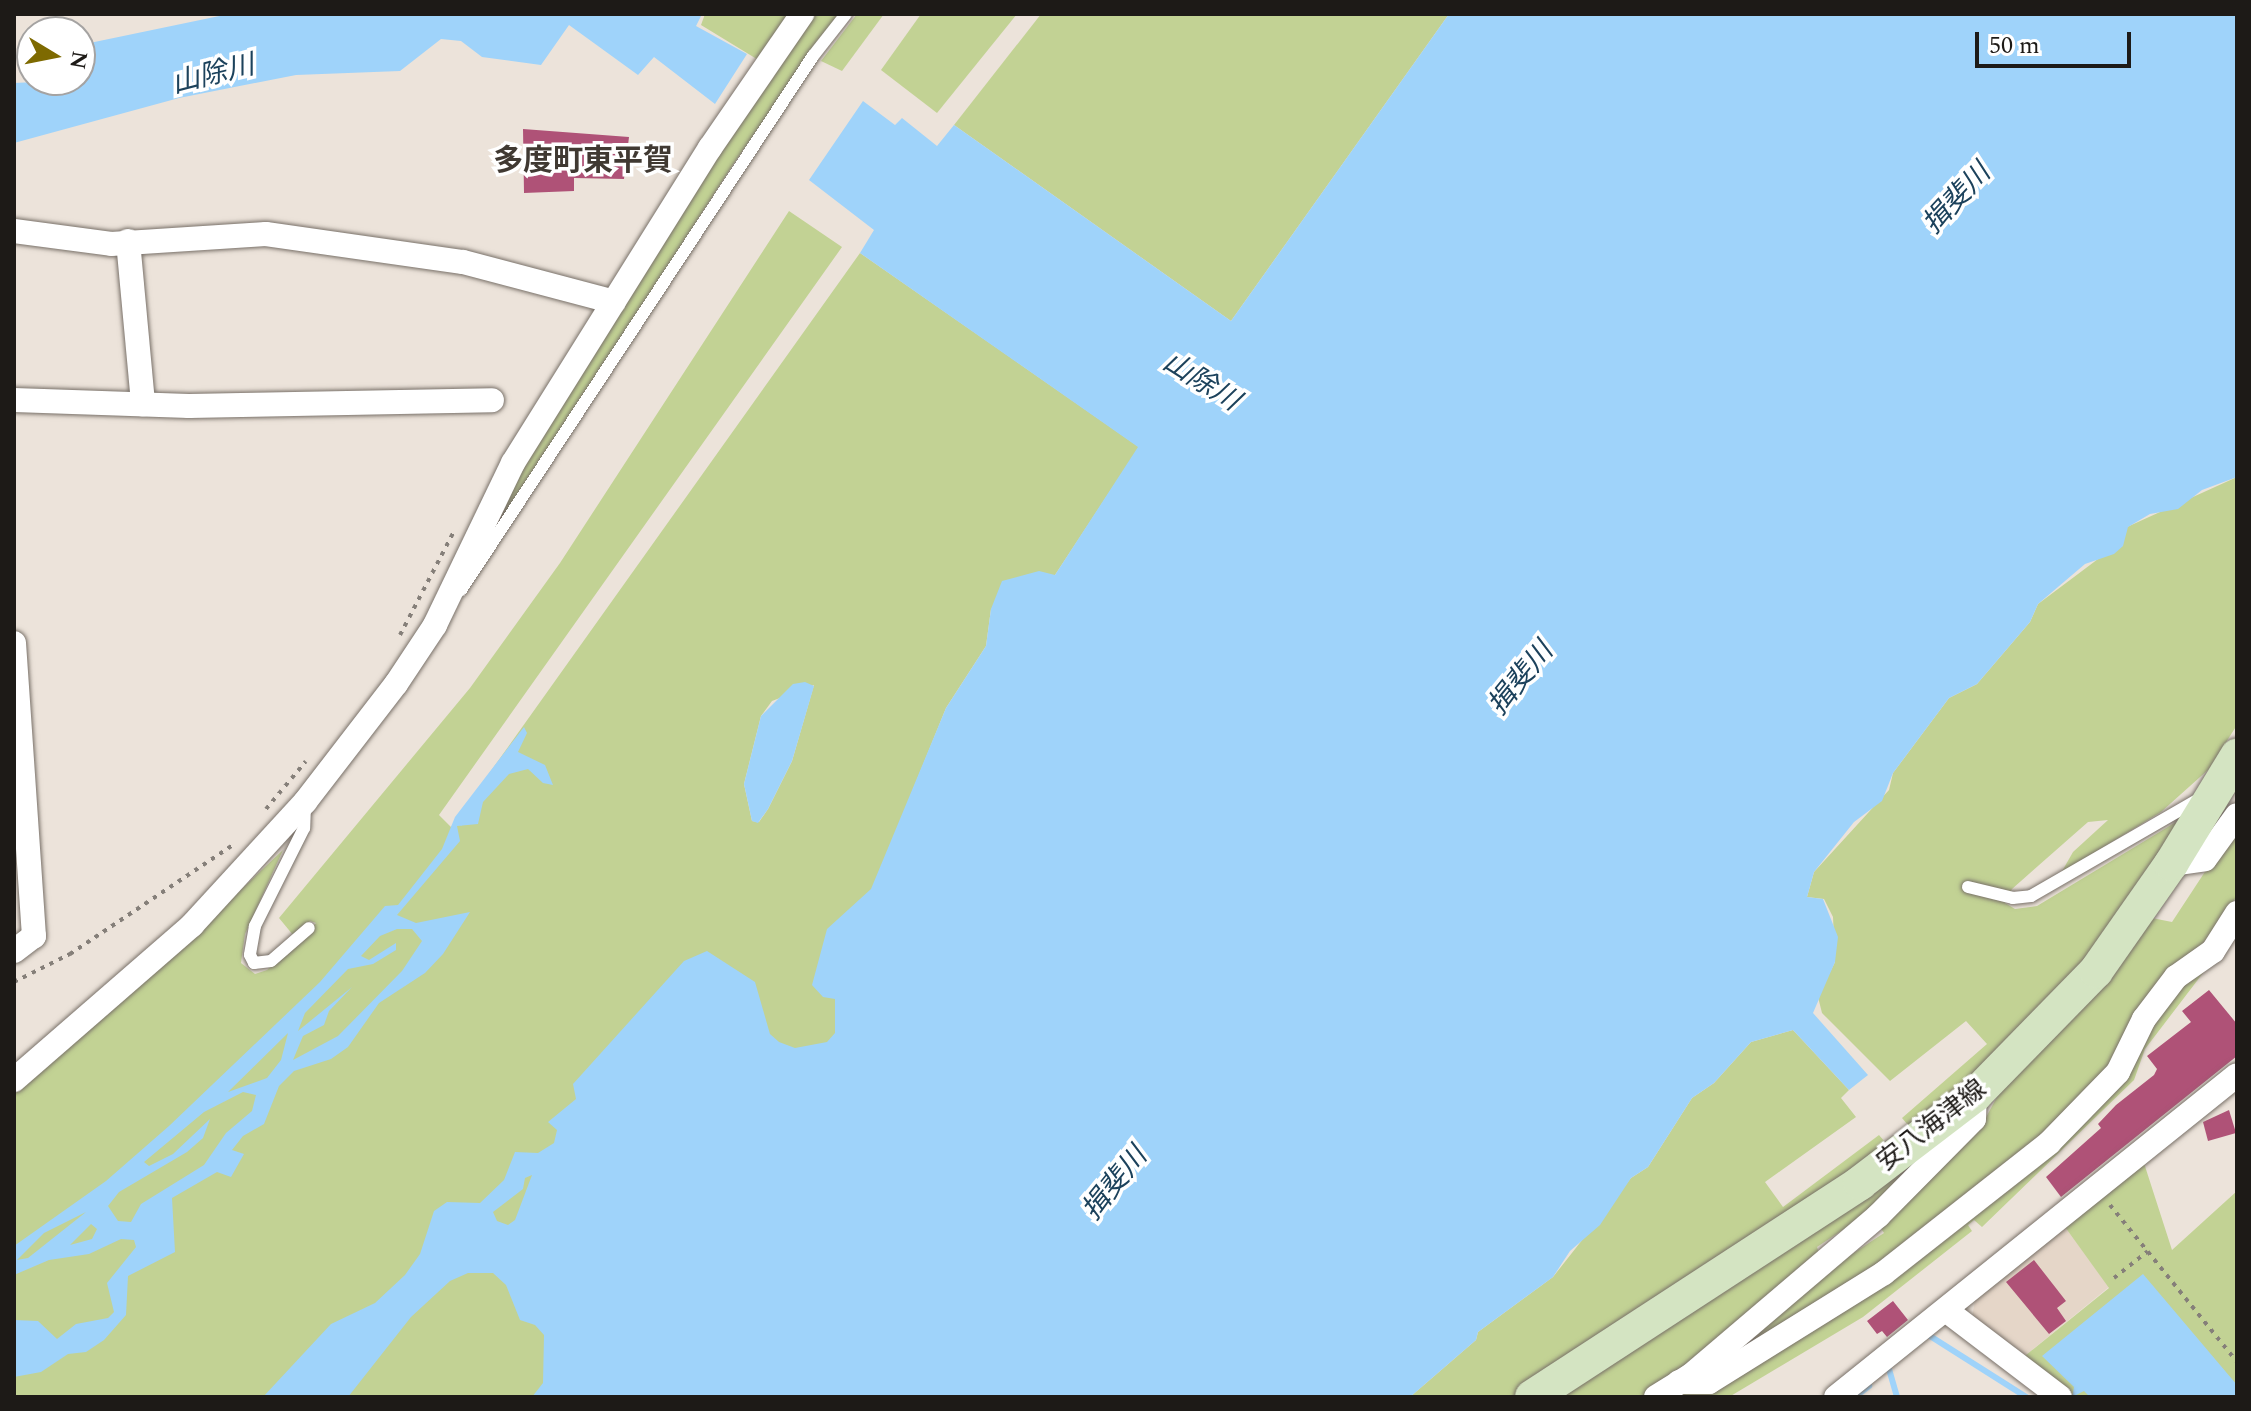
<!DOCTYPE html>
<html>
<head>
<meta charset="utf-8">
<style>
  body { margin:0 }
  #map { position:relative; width:2251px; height:1411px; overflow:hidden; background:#ece3da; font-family:Spectral,"Noto Sans JP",serif }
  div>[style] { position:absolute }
  .built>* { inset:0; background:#e5d6c8 }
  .green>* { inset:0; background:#c2d294 }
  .water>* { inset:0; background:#9fd3fa }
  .stream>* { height:6px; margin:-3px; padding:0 3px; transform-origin:3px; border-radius:3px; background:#9fd3fa }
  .building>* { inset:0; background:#af5277 }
  .path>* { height:4px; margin-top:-2px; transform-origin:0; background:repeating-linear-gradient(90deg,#857f79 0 4px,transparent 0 10px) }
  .roads { filter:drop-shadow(0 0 2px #787068) drop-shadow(0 0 2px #787068) }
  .lane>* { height:12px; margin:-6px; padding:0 6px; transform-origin:6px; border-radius:6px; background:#fff }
  .street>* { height:24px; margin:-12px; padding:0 12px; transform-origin:12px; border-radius:12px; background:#fff }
  .secondary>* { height:34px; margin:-17px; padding:0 17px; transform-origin:17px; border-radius:17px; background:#d4e4c2 }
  span { translate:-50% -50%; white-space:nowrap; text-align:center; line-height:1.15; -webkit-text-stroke:7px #fff; paint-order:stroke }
  .street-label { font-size:26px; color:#1d1a17 }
  .water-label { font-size:28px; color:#1c425c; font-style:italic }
  .quarter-label { font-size:30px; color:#403932; font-weight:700 }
  .frame { position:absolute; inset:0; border:16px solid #1d1a17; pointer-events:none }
  .north { position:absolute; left:16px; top:16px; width:80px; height:80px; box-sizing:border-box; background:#fff; border:2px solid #a5a3a2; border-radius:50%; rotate:100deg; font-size:22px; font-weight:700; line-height:32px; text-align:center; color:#1d1a17 }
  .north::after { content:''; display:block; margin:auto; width:28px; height:36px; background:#7e6a01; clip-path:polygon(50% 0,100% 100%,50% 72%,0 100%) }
  .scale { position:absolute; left:1975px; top:32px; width:156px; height:36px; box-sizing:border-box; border:4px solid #1d1a17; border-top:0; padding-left:10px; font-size:24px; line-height:28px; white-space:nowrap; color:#1d1a17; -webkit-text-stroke:6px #fff; paint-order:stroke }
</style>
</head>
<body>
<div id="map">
  <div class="built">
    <i style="clip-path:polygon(2065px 1227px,2109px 1287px,2021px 1359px,1972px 1318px,1975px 1300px)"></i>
  </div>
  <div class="green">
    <i style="clip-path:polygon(705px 14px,794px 14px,760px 61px,701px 25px)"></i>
    <i style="clip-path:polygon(811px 14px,838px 14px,732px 166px,469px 576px,511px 474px)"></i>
    <i style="clip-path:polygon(857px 14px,884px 14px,842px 71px,821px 61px)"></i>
    <i style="clip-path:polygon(921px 14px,1017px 14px,937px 113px,881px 70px)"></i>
    <i style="clip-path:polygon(1041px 14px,1449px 14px,1231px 321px,954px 125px)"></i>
    <i style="clip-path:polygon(evenodd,789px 211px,842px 247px,439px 815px,451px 827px,860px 253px,1139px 447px,1055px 575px,991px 609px,986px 646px,946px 708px,905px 809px,862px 1007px,601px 1397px,14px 1397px,14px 1094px,124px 1000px,283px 850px,245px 934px,241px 963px,255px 974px,267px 970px,316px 923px,310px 921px,293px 935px,279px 918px,470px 688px,560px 563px,789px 211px,814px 685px,792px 761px,768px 809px,759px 822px,752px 821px,744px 784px,761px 716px,772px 701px,814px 685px)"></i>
    <i style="clip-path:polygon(2237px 477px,2237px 725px,2209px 769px,2161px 812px,2061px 873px,2073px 852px,2108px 820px,2088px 822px,2012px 889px,2005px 903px,2015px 909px,2037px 906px,2176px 822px,2177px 829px,2088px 961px,2019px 1039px,1913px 1131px,1902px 1118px,1987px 1044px,1966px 1021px,1890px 1081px,1822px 1013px,1818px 997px,1835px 962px,1833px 917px,1824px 899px,1807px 897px,1814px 872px,1889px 790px,1893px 773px,1949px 698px,1977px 684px,2030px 622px,2038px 604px,2102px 556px,2127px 527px)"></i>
    <i style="clip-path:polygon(2237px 823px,2237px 896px,2116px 1064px,2045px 1136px,1884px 1264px,1702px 1375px,1820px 1275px,1884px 1233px,1878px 1224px,1983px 1123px,2006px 1080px,2147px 917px,2172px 922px)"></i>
    <i style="clip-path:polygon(2216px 956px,2145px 1049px,2134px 1080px,1982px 1227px,1974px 1220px,1968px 1225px,1972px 1231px,1863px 1317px,1729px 1397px,1668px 1397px,1677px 1391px,1707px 1390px,2051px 1147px,2181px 980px)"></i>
    <i style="clip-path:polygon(1793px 1030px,1849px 1090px,1841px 1098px,1856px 1117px,1765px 1182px,1783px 1207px,1879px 1135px,1891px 1149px,1584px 1346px,1513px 1397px,1410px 1397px,1476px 1340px,1478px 1332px,1553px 1277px,1631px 1178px,1648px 1167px,1692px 1098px,1714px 1083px,1751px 1042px)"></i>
    <i style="clip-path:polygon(1936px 1139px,1874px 1209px,1817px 1247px,1820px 1256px,1645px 1397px,1557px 1397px)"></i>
    <i style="clip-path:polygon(2143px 1160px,2172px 1250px,2237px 1191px,2237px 1397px,2066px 1397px,2021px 1359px,2109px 1288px,2065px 1227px)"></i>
  </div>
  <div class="water">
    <i style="clip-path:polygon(229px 14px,702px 14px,696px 26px,747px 54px,715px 104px,654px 57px,638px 75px,569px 25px,541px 65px,482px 57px,461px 41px,441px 39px,400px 71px,296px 75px,179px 98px,14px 143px,14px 83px,80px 80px,80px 45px)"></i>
    <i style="clip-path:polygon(evenodd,1449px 14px,2237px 14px,2237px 477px,2202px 490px,2178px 509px,2150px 514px,2128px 527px,2123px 546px,2114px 554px,2085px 564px,2038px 604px,2030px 622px,1977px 684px,1949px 698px,1893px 773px,1882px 801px,1854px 822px,1814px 872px,1807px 897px,1823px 899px,1838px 937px,1835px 962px,1813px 1013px,1868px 1075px,1849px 1090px,1793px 1030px,1751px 1042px,1714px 1083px,1692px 1098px,1648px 1167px,1631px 1178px,1600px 1225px,1570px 1251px,1553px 1277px,1478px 1332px,1476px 1340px,1410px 1397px,532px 1397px,543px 1383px,544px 1335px,535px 1325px,520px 1320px,506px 1285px,493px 1273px,468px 1273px,450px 1281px,411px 1317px,348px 1397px,263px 1397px,331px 1324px,375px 1303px,405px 1275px,420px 1254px,434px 1211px,447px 1202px,480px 1203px,504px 1180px,515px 1152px,538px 1153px,554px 1143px,557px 1130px,548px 1122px,576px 1099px,573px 1084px,684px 961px,707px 951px,755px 982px,770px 1034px,779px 1042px,795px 1048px,827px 1042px,835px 1033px,835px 999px,823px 997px,812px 985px,827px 929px,871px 889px,946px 708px,986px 646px,991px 609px,1002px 581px,1039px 571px,1055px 575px,1138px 447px,860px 253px,874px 230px,809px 180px,863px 101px,895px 125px,902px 118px,937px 146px,954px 125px,1231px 321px,1449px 14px,532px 1175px,515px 1220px,508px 1225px,497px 1221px,493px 1212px,523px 1189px,525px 1178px,532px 1175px)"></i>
    <i style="clip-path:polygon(805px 682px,814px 686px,792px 761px,768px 809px,758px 823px,752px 821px,744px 784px,761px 716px,793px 684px)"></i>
    <i style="clip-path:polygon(evenodd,524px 727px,527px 733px,518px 752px,545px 765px,553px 785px,543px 783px,528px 769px,509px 774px,483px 802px,478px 824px,457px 826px,460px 841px,397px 915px,416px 923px,470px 912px,443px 954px,425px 973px,379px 1003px,348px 1047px,331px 1059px,294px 1071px,279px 1086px,264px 1124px,243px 1136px,232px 1150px,244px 1154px,231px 1177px,217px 1172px,172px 1198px,175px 1252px,128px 1276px,126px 1315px,104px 1340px,86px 1352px,68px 1354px,41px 1372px,14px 1377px,14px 1320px,38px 1321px,57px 1339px,76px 1324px,108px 1318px,114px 1312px,107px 1283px,136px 1247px,134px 1240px,121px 1239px,89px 1254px,49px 1260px,14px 1275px,14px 1246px,106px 1181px,169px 1126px,320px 982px,385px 906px,398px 905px,442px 849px,455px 817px,524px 727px,397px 929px,412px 929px,422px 941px,402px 971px,338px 1036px,293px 1060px,303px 1036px,324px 1025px,329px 1011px,352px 987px,298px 1031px,305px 1013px,348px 969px,373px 964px,396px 950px,396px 943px,369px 960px,361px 956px,380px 936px,397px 929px,524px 727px,288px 1033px,281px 1060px,267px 1078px,228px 1092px,288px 1033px,524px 727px,243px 1092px,256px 1095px,252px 1111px,226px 1133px,204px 1165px,141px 1204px,131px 1222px,118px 1221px,108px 1206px,119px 1192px,187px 1152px,203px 1138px,210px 1119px,173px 1154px,149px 1166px,144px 1162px,204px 1112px,243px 1092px,524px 727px,86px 1212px,28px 1258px,17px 1260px,44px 1233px,86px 1212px,524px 727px,91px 1224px,97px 1229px,92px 1239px,70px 1245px,91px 1224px)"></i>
    <i style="clip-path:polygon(2143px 1274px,2237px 1385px,2237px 1397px,2090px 1397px,2084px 1391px,2072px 1397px,2074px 1387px,2042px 1356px)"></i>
  </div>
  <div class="stream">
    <i style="left:1930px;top:1336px;width:114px;rotate:32.4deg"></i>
    <i style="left:1889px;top:1369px;width:29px;rotate:74deg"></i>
    <i style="left:1855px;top:1397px;width:18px;rotate:-38deg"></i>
  </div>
  <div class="building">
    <i style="clip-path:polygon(523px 129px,629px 137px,624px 179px,574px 178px,574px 191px,524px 193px)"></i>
    <i style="clip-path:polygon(2209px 990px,2237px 1024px,2237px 1056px,2061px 1197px,2046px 1177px,2101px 1128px,2098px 1124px,2116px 1105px,2154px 1075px,2157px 1069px,2147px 1056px,2191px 1022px,2182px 1011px)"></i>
    <i style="clip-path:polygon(2229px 1110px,2236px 1133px,2208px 1141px,2203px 1122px)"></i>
    <i style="clip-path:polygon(2034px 1260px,2066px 1301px,2057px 1308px,2066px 1321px,2049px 1334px,2006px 1282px)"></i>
    <i style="clip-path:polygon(1893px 1301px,1908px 1320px,1887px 1337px,1882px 1331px,1877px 1334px,1867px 1321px)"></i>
  </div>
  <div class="path">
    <i style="left:400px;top:635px;width:115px;rotate:-62.5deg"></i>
    <i style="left:266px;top:809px;width:62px;rotate:-50.2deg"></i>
    <i style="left:14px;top:982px;width:63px;rotate:-26.6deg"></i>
    <i style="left:70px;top:954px;width:196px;rotate:-33.8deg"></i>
    <i style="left:2110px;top:1205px;width:202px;rotate:51deg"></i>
    <i style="left:2114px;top:1278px;width:43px;rotate:-38.5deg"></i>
  </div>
  <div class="roads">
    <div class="lane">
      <i style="left:461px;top:590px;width:640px;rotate:-56.61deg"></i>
      <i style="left:813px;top:56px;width:53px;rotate:-51.8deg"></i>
      <i style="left:305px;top:805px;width:23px;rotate:92deg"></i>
      <i style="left:304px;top:828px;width:110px;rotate:116.6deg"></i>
      <i style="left:255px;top:926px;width:29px;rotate:100deg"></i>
      <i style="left:250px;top:955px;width:9px;rotate:63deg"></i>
      <i style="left:254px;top:963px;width:17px;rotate:-7deg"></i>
      <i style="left:271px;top:961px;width:50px;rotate:-41deg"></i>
      <i style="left:1968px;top:887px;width:46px;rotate:13.7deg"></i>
      <i style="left:2013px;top:898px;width:18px;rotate:-6deg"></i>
      <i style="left:2031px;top:896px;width:196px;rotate:-30deg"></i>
    </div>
    <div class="street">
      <i style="left:14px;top:231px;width:98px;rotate:7.6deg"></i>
      <i style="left:111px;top:244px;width:155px;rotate:-3.7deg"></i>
      <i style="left:266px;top:234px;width:199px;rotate:8.1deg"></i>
      <i style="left:463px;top:262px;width:156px;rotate:14.8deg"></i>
      <i style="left:128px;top:241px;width:164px;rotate:84.7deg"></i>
      <i style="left:14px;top:400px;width:175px;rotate:2deg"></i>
      <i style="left:189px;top:406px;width:303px;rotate:-1.1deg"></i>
      <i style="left:14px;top:643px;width:294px;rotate:86.1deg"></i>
      <i style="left:34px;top:936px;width:25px;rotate:143deg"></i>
      <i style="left:2171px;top:864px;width:34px;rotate:-8deg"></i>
      <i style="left:2205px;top:859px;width:54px;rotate:-54deg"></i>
      <i style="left:14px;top:1080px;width:236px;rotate:-41deg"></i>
      <i style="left:192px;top:925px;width:167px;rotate:-47.4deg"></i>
      <i style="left:305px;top:802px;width:149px;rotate:-52.4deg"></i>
      <i style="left:396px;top:684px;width:71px;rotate:-56.5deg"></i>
      <i style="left:435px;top:625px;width:180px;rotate:-64.3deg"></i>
      <i style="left:513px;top:463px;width:372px;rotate:-58deg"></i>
      <i style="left:710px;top:148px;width:163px;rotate:-55.5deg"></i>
      <i style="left:1947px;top:1311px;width:142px;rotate:37.3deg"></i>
      <i style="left:1679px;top:1382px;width:30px"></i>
      <i style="left:1709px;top:1382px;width:206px;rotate:-31.9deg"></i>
      <i style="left:1884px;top:1273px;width:210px;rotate:-38.2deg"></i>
      <i style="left:2049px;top:1143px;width:99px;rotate:-45.8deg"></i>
      <i style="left:2118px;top:1072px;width:59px;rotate:-63.9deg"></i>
      <i style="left:2144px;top:1019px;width:53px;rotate:-52.7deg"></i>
      <i style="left:2176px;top:977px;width:45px;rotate:-35.1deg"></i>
      <i style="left:2213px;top:951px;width:45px;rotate:-57.7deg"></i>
      <i style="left:1656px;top:1397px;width:40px;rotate:-32deg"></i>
      <i style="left:1690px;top:1376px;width:247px;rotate:-40.4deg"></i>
      <i style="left:1878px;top:1216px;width:136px;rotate:-45.3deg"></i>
      <i style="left:1974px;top:1119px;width:24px;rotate:-88deg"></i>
      <i style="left:1836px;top:1397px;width:514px;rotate:-38.76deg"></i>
    </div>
    <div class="secondary">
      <i style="left:1532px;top:1397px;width:392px;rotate:-33.1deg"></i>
      <i style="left:1860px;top:1183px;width:145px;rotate:-37.4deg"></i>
      <i style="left:1975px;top:1095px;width:173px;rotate:-45.7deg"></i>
      <i style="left:2096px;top:971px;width:131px;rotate:-55deg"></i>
      <i style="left:2171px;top:864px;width:127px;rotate:-58.6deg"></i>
    </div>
  </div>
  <div class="street-label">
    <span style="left:1932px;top:1126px;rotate:-38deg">安八海津線</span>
  </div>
  <div class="water-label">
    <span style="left:213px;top:75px;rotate:-14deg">山除川</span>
    <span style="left:1957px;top:199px;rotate:-47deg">揖斐川</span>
    <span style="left:1201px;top:382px;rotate:32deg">山除川</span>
    <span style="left:1521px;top:679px;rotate:-51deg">揖斐川</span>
    <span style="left:1115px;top:1184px;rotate:-51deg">揖斐川</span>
  </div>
  <div class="quarter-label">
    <span style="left:583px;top:161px">多度町東平賀</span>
  </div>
  <div class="frame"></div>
  <div class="north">N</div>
  <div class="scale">50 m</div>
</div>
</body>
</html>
